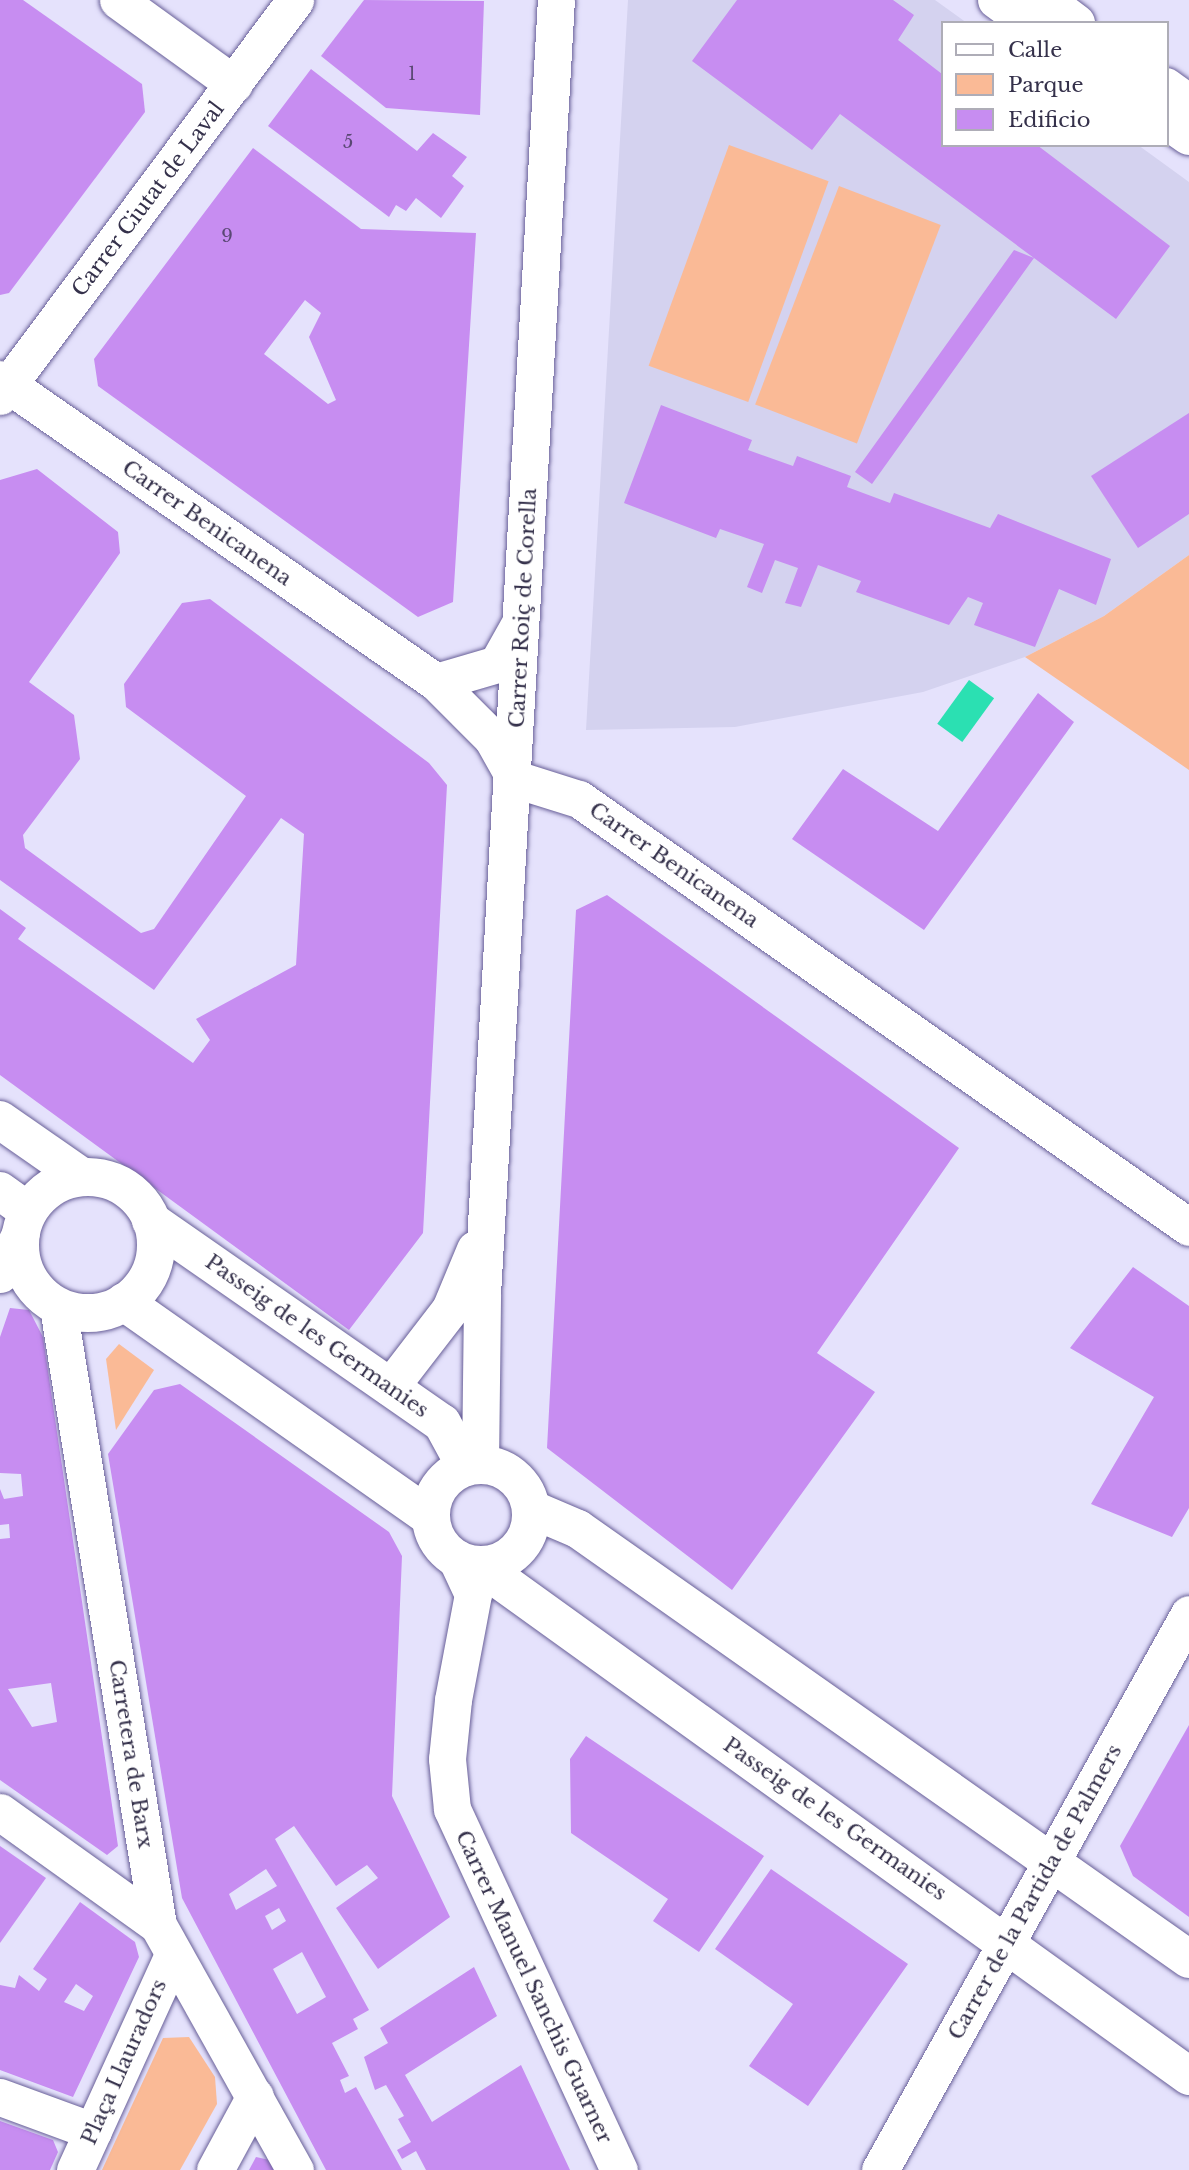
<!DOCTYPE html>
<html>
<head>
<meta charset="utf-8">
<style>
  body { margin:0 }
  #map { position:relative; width:1189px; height:2170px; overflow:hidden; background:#e5e2fc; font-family:"Libre Baskerville",serif }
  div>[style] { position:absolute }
  .built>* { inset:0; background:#d4d2ef }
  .green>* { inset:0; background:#faba96; transform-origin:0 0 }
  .water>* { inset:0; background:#2be0b2; transform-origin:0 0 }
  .building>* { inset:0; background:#c78df1 }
  .roads { filter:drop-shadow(0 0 2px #685f98) drop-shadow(0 0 2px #685f98) }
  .minor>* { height:37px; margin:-18.5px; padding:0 18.5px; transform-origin:18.5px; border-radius:18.5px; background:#fff }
  .tertiary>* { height:38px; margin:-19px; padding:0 19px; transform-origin:19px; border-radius:19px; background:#fff }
  .tertiary>.ring { margin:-19px; padding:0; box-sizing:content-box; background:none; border:38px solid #fff; border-radius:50% }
  span { translate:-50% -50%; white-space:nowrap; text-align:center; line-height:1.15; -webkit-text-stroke:6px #fff; paint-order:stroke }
  .number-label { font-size:18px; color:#5a4874 }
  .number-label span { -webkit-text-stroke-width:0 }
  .street-label { font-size:21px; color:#35314b }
  .legend { position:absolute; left:941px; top:21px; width:228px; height:126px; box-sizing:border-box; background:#fff; border:2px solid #aeadb7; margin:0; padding:9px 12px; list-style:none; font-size:21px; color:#35314b }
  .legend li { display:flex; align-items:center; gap:14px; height:35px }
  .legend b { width:35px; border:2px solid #aeadb7 }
</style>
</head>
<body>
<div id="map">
  <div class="built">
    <i style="clip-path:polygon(628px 0,935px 0,967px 23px,942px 23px,942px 145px,1138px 145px,1189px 182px,1189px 555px,1104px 616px,1025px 657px,923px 692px,735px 727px,586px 730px)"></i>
  </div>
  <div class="green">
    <i style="left:729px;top:145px;width:106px;height:235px;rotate:20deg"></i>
    <i style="left:839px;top:186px;width:109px;height:234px;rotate:21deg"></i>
    <i style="clip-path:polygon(1189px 555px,1189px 770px,1025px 657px,1104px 616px)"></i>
    <i style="clip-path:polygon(119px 1344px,154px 1370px,116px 1430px,106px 1359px)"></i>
    <i style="clip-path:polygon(189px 2037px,215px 2077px,217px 2104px,180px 2170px,102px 2170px,163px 2038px)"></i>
  </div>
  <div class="water">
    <i style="left:969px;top:680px;width:31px;height:54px;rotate:36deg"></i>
  </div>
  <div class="building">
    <i style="clip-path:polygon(0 0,23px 0,142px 84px,145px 112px,9px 293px,0 295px)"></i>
    <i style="clip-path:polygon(364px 0,484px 1px,480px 115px,386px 108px,321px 56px)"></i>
    <i style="clip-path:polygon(737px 0,893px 0,914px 15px,898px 40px,942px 74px,942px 145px,1037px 145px,1170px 246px,1116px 319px,1034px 258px,872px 484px,855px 472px,1014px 250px,1034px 258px,840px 114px,812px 150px,692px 61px)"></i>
    <i style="clip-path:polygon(311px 69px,417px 151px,433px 133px,467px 157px,452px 176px,464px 186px,441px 218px,416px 198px,406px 211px,396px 205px,389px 217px,268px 126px)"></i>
    <i style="clip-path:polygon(evenodd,253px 148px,361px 229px,476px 233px,453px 602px,418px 617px,98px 386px,94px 359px,253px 148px,305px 300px,321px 313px,309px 337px,336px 400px,328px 404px,264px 354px,305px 300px)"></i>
    <i style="clip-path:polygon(661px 405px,752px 440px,748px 450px,793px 466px,797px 456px,851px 476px,847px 487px,890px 503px,894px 493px,990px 528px,998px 514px,1111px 559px,1096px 605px,1059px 589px,1035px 647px,974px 625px,983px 603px,968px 597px,949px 625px,856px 592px,861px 581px,818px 565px,801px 607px,785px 603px,798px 568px,775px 560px,762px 593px,747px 587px,764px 544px,720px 529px,716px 538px,624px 503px)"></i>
    <i style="clip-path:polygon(1189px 413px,1189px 514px,1138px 548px,1091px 476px)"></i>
    <i style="clip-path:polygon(37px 469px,118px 532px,120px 553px,29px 682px,74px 715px,80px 759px,23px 835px,25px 848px,141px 933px,154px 929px,246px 796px,126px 707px,124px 684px,182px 603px,210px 599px,429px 763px,447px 785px,423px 1233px,349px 1330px,0 1075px,0 909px,26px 928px,18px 939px,193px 1063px,210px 1040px,196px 1019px,296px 965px,304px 834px,281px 818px,154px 990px,0 880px,0 480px)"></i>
    <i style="clip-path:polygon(1038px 693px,1074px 722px,924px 930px,792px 839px,843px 769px,938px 831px)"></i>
    <i style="clip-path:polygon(607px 895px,959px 1148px,817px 1353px,875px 1392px,732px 1590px,547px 1448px,576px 910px)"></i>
    <i style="clip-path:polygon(1133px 1267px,1189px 1306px,1189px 1508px,1172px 1537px,1091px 1504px,1154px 1397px,1070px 1348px)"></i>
    <i style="clip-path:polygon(evenodd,10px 1308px,29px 1310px,43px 1337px,118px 1846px,107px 1855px,0 1780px,0 1539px,10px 1538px,9px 1524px,0 1525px,0 1489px,4px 1499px,23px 1496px,21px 1474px,0 1473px,0 1337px,10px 1308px,51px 1683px,57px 1722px,32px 1727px,8px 1689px,51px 1683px)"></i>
    <i style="clip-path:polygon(evenodd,180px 1384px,389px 1532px,402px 1556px,392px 1796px,450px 1917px,378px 1969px,336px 1908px,378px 1878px,367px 1865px,336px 1886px,294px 1826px,275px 1839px,369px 2010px,353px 2019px,358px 2029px,332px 2043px,349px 2076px,340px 2080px,345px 2093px,356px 2087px,402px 2170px,326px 2170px,182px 1898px,108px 1454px,154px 1390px,180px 1384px,266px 1869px,277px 1886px,236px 1910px,229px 1894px,266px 1869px,180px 1384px,279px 1908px,286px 1921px,272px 1930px,265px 1916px,279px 1908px,180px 1384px,302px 1952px,326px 1997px,297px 2014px,273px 1969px,302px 1952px)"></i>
    <i style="clip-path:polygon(1189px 1725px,1189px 1917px,1133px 1876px,1120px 1846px)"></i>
    <i style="clip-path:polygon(586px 1736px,764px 1856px,699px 1952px,653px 1921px,668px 1899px,571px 1833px,570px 1759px)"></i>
    <i style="clip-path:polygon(0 1846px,46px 1878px,0 1943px)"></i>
    <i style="clip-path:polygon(771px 1869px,908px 1964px,808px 2106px,749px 2066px,793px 2004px,715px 1949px)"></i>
    <i style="clip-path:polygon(evenodd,80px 1902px,135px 1942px,139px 1957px,73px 2097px,0 2070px,0 1985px,15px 1988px,19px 1975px,39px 1991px,47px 1979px,33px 1969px,80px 1902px,76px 1984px,93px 1996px,84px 2011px,64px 2002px,76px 1984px)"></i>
    <i style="clip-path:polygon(474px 1967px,497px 2016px,405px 2075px,432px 2122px,521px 2065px,570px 2170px,426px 2170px,416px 2151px,402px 2159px,397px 2150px,411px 2142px,398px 2119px,404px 2116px,386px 2085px,375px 2090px,364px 2057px,388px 2043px,380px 2028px)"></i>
    <i style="clip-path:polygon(0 2121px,53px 2140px,58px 2152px,50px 2170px,0 2170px)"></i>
    <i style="clip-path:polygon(256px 2157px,274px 2161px,279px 2170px,249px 2170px)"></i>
  </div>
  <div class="roads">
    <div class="minor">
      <i style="left:118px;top:0;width:143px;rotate:35.9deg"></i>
      <i style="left:0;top:379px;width:531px;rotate:34.8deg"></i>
      <i style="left:436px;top:682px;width:79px;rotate:45deg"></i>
      <i style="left:492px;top:738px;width:47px;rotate:60.7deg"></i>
      <i style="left:515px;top:779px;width:67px;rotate:17.4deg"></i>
      <i style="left:579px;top:799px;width:745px;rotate:35.06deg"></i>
      <i style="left:0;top:396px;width:494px;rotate:-53.3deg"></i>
      <i style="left:436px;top:682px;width:64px;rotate:-16.4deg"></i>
      <i style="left:497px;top:664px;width:47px;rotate:-60.7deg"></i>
      <i style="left:0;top:1274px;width:47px;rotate:-63.4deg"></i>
      <i style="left:58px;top:1307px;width:626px;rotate:80.81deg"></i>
      <i style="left:158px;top:1925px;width:281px;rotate:60.8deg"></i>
      <i style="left:390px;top:1387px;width:98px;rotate:-52.4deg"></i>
      <i style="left:450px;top:1309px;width:65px;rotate:-67.4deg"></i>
      <i style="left:480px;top:1464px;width:170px;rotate:-89.3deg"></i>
      <i style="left:482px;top:1294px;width:1296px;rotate:-86.73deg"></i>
      <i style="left:456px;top:1558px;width:40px;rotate:65deg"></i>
      <i style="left:473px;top:1594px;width:108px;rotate:100.7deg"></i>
      <i style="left:453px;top:1700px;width:59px;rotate:95.8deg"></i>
      <i style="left:447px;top:1759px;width:50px;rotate:84.3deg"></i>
      <i style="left:452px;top:1809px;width:398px;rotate:65.2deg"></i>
      <i style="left:0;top:1812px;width:194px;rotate:35.6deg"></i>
      <i style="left:0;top:2097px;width:99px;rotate:20.1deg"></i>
      <i style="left:75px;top:2170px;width:236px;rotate:-65.5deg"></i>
      <i style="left:215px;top:2170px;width:84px;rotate:-61.6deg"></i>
      <i style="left:880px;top:2170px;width:636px;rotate:-60.94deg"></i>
    </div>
    <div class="tertiary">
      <i style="left:997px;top:0;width:39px;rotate:36deg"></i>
      <i style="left:1045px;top:0;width:39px;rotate:37deg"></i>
      <i style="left:1166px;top:87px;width:29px;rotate:36deg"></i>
      <i style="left:1166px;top:120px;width:28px;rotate:35deg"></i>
      <i style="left:0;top:1120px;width:100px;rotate:34.8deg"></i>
      <i class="ring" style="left:20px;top:1177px;width:98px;height:98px"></i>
      <i style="left:0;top:1191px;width:34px;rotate:36deg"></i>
      <i style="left:151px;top:1221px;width:354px;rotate:34.8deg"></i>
      <i style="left:442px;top:1423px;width:50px;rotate:61.4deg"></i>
      <i style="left:124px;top:1302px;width:375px;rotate:35.1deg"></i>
      <i class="ring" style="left:431px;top:1465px;width:62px;height:62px"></i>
      <i style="left:531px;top:1509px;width:51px;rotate:23.1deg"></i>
      <i style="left:578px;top:1529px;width:747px;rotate:35.14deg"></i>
      <i style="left:479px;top:1565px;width:875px;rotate:35.74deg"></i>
    </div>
  </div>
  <div class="number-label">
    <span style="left:412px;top:74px">1</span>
    <span style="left:348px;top:142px">5</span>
    <span style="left:227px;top:236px">9</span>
  </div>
  <div class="street-label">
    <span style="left:148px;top:199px;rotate:-53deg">Carrer Ciutat de Laval</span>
    <span style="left:207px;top:523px;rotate:35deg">Carrer Benicanena</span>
    <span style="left:523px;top:608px;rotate:-87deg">Carrer Roiç de Corella</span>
    <span style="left:674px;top:865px;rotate:35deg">Carrer Benicanena</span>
    <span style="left:317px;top:1336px;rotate:35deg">Passeig de les Germanies</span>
    <span style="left:131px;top:1754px;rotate:81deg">Carretera de Barx</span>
    <span style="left:835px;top:1819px;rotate:35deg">Passeig de les Germanies</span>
    <span style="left:1035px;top:1892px;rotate:-61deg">Carrer de la Partida de Palmers</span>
    <span style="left:534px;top:1987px;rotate:65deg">Carrer Manuel Sanchis Guarner</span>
    <span style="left:124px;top:2062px;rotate:-66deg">Plaça Llauradors</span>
  </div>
  <ul class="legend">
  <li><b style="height:9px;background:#fff"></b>Calle</li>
  <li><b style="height:19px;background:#faba96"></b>Parque</li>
  <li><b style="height:19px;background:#c78df1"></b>Edificio</li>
  </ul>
</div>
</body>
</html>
